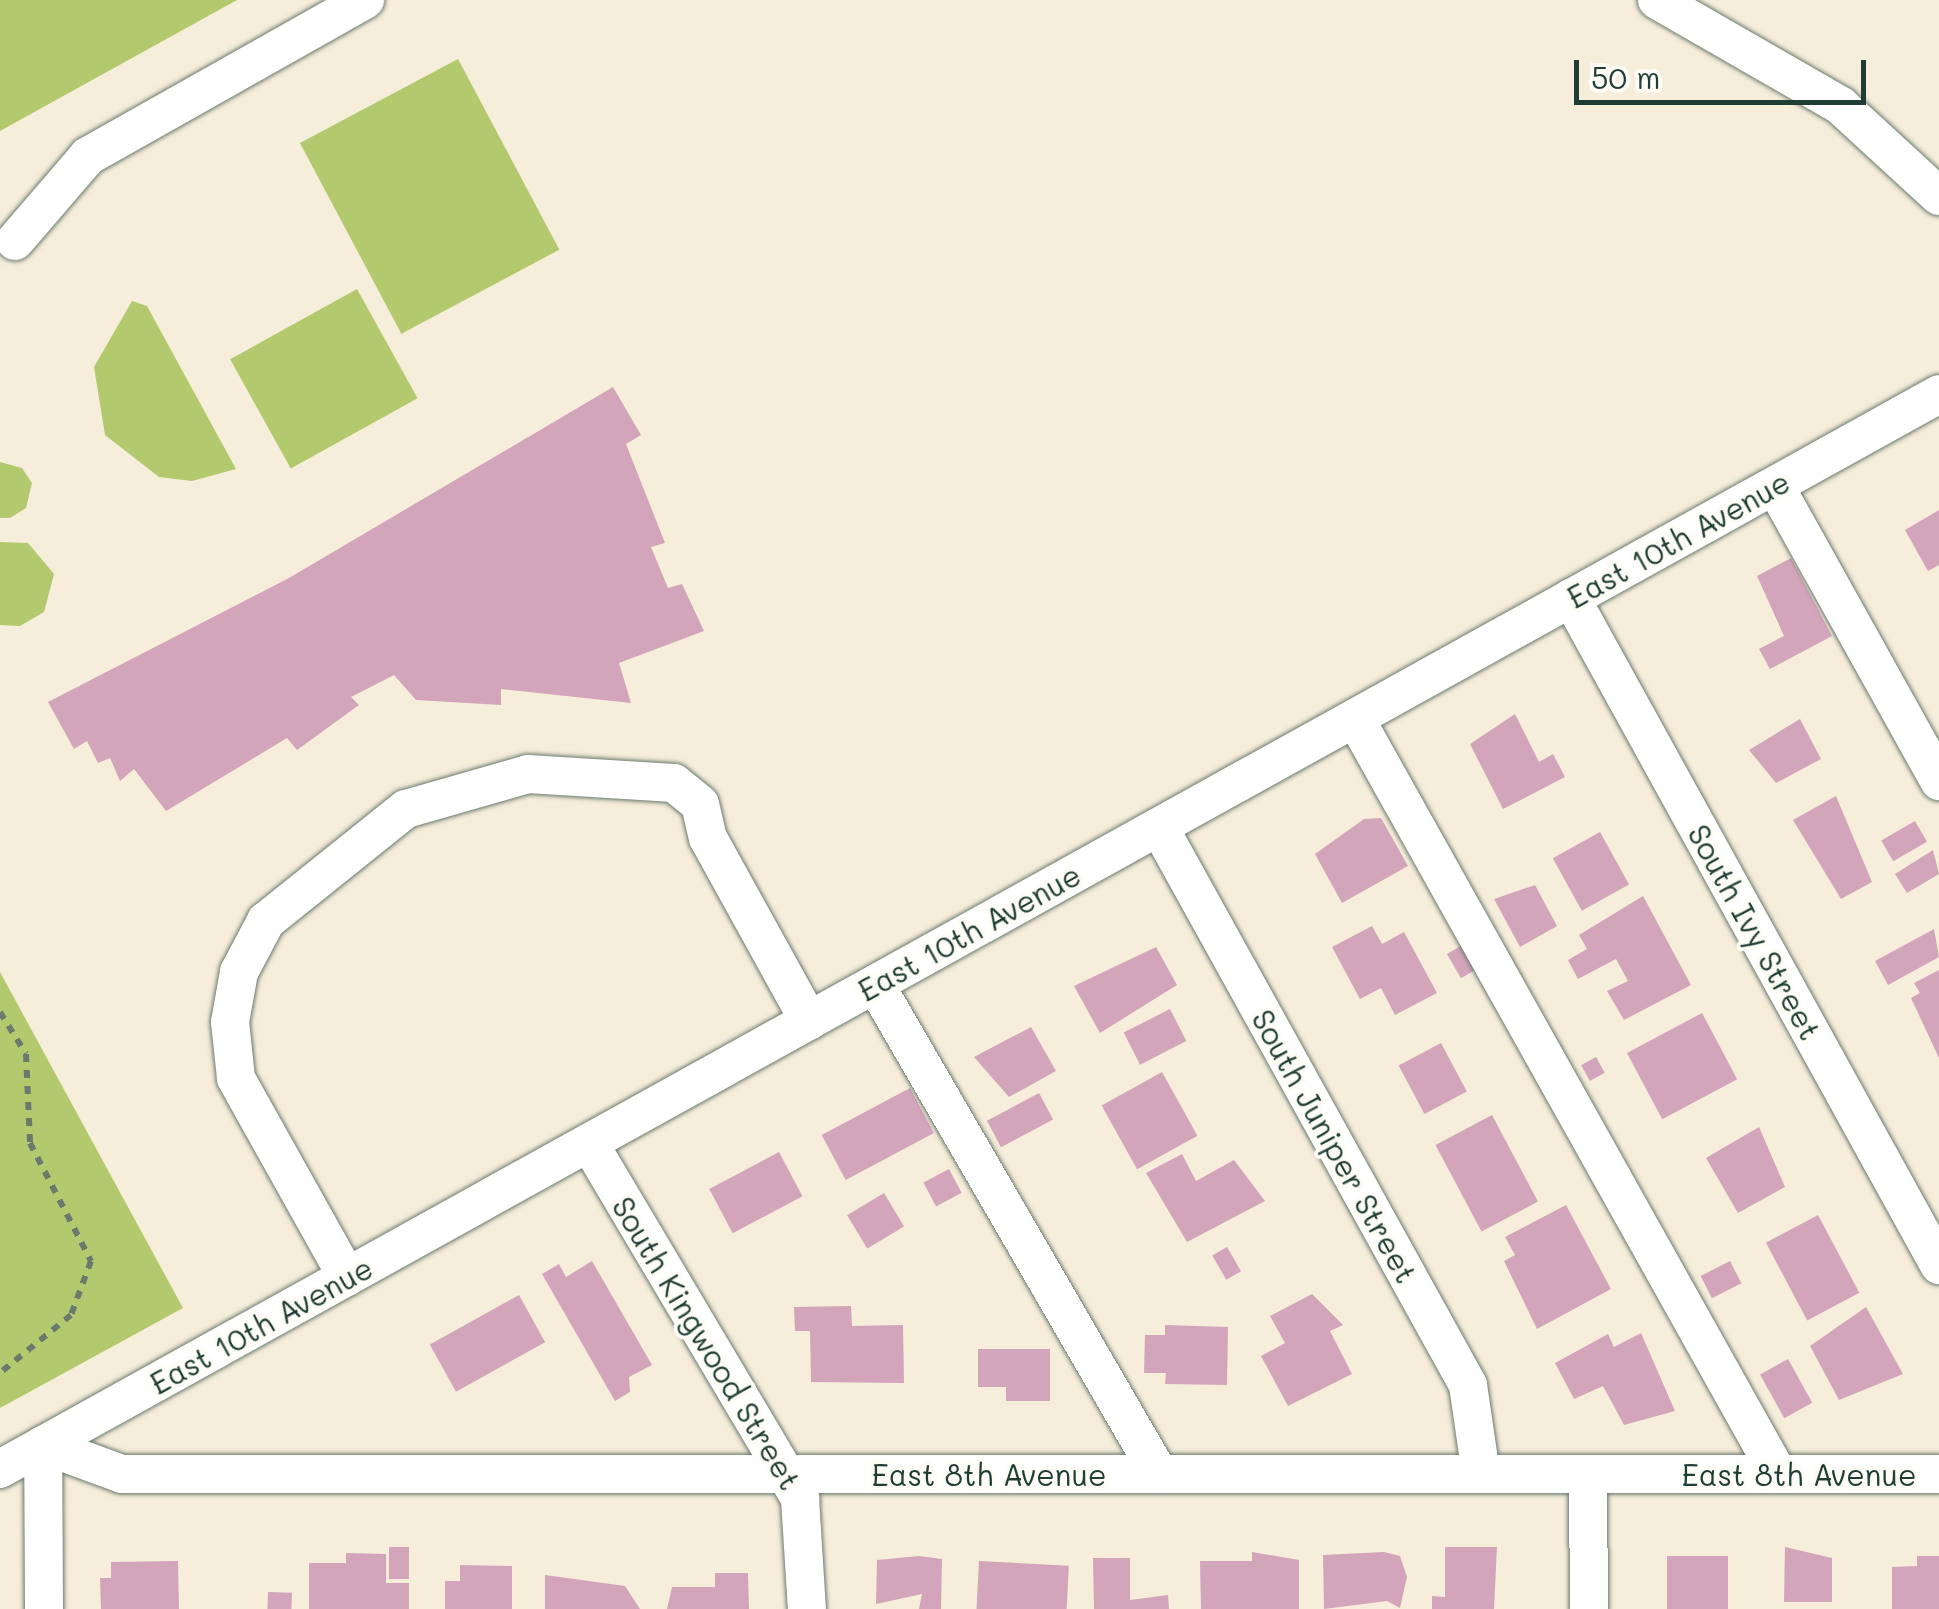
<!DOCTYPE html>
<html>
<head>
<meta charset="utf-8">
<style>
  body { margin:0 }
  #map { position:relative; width:1939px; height:1609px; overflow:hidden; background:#f6edda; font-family:Mali,sans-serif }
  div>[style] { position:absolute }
  .green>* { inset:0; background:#b3c96e; transform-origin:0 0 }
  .building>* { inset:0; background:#d3a5bb; transform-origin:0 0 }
  .path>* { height:6px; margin-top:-3px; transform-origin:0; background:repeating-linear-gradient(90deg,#6a7b6e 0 8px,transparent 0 16px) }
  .roads { filter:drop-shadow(0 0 2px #6a7b6e) drop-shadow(0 0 2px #6a7b6e) }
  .minor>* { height:38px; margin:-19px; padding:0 19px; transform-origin:19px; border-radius:19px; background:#fff }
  span { translate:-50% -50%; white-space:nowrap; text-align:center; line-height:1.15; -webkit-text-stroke:8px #fdfcf7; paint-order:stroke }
  .street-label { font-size:30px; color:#1f3d34 }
  .scale { position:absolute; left:1574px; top:60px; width:292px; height:45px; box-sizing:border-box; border:5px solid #1f3d34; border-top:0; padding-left:12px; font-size:30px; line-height:35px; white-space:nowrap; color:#1f3d34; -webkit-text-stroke:8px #fdfcf7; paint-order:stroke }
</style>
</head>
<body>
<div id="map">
  <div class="green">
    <i style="clip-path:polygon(0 0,237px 0,0 131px)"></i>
    <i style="left:458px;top:59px;width:216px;height:179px;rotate:62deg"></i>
    <i style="left:357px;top:289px;width:125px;height:145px;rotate:61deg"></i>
    <i style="clip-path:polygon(132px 301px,147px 306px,236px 469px,192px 481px,159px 477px,105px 435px,94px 367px)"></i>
    <i style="clip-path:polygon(0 462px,22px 468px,32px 483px,26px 508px,10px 518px,0 518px)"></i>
    <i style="clip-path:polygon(0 542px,28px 543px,54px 574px,44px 612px,20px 626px,0 625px)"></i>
    <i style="clip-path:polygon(0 972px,183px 1308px,0 1408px)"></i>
  </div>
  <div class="building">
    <i style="clip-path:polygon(613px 387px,641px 435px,626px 444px,665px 543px,651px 547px,668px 588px,682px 584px,704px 631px,619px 663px,631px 703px,501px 689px,501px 705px,416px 700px,394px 675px,351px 697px,359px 705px,297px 750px,287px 738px,166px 811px,134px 769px,120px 781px,110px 758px,98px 763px,87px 741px,74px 749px,48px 702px,289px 578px)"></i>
    <i style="clip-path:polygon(1939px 510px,1939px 565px,1928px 571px,1905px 530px)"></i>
    <i style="clip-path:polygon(1791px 558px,1832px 636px,1770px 669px,1759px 649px,1784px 636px,1757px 576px)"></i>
    <i style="clip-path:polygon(1515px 714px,1539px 762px,1553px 754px,1565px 777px,1503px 809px,1470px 744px)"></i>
    <i style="clip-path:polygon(1800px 719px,1821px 759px,1776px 783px,1749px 750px)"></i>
    <i style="clip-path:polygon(1836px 796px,1872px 882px,1841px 899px,1793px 820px)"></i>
    <i style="clip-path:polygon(1381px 818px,1408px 866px,1342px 903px,1315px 854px,1364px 819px)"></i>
    <i style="left:1915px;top:821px;width:24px;height:39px;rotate:60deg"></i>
    <i style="left:1600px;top:832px;width:60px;height:54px;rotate:61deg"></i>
    <i style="clip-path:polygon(1933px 850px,1939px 874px,1907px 893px,1895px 874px)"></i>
    <i style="clip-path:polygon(1535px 885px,1557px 926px,1520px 947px,1494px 899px)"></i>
    <i style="clip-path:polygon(1643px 896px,1691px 985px,1624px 1020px,1607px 991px,1628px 981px,1616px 959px,1578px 979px,1568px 960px,1587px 949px,1579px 935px)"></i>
    <i style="clip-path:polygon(1372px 926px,1382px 944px,1404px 932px,1437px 993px,1395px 1015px,1381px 988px,1360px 999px,1332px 947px)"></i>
    <i style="clip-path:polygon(1934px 929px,1939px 957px,1888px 985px,1875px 961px)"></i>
    <i style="left:1466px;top:943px;width:28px;height:22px;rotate:60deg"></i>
    <i style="clip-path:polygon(1156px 947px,1177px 985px,1100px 1033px,1074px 986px)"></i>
    <i style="clip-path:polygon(1939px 970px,1939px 1058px,1911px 998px,1920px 993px,1914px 983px)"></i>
    <i style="left:1170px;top:1009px;width:36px;height:52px;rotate:63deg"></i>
    <i style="left:1702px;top:1013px;width:75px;height:85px;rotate:62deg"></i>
    <i style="clip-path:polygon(1031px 1027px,1056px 1071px,1009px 1097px,974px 1057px)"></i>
    <i style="left:1441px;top:1043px;width:55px;height:48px;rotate:62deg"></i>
    <i style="left:1596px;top:1057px;width:18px;height:17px;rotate:61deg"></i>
    <i style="left:1162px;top:1072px;width:73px;height:69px;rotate:61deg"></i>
    <i style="left:910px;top:1088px;width:51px;height:100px;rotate:62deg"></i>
    <i style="left:1039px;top:1093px;width:30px;height:59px;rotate:62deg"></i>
    <i style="left:1492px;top:1115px;width:98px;height:64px;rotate:62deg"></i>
    <i style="clip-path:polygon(1759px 1127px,1785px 1187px,1738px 1213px,1706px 1158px)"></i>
    <i style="left:779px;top:1152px;width:50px;height:79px;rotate:62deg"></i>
    <i style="clip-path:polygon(1182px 1154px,1196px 1181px,1234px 1160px,1265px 1201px,1187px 1242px,1146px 1173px)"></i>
    <i style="left:949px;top:1169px;width:27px;height:29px;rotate:62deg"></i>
    <i style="left:884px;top:1193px;width:39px;height:43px;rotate:59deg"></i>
    <i style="clip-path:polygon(1566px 1205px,1611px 1289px,1537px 1329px,1504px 1261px,1515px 1255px,1505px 1237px)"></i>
    <i style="left:1818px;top:1215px;width:88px;height:59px;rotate:62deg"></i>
    <i style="left:1227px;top:1247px;width:28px;height:17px;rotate:60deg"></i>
    <i style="clip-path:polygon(592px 1261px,652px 1365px,629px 1377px,630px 1392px,615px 1401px,542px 1274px,559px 1264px,566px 1277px)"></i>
    <i style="left:1730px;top:1261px;width:25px;height:33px;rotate:63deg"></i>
    <i style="clip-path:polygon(1312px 1294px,1343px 1325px,1330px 1331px,1352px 1374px,1288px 1406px,1261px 1356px,1285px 1343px,1270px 1316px)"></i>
    <i style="left:519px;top:1295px;width:54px;height:102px;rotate:61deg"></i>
    <i style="clip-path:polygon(851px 1306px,852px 1326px,903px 1325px,904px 1383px,811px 1382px,810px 1331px,795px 1331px,794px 1307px)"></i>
    <i style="clip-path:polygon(1866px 1307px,1903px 1374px,1839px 1400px,1810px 1346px)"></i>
    <i style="clip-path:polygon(1165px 1325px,1228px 1327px,1227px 1385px,1165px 1384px,1166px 1373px,1144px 1373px,1145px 1335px,1165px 1335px)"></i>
    <i style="clip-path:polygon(1641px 1333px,1675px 1411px,1624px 1425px,1603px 1386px,1574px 1399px,1555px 1363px,1608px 1334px,1614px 1347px)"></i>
    <i style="clip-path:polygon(978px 1349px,1050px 1349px,1050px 1401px,1006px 1401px,1006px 1387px,978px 1387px)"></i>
    <i style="left:1788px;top:1359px;width:50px;height:32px;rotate:61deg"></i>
    <i style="left:389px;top:1547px;width:20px;height:32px"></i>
    <i style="clip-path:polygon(1445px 1547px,1497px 1547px,1494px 1609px,1432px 1609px,1432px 1596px,1445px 1597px)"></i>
    <i style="clip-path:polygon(1785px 1547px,1832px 1558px,1832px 1602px,1784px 1602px)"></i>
    <i style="clip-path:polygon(1252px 1552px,1299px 1560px,1299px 1609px,1201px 1609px,1200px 1561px,1252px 1561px)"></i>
    <i style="clip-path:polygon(1384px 1552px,1400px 1556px,1407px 1577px,1400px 1608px,1387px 1601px,1324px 1609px,1323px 1555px)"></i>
    <i style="clip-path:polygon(346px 1553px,386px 1554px,386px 1583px,409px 1583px,409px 1609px,309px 1609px,309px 1563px,346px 1563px)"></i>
    <i style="clip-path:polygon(919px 1556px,942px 1559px,941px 1609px,919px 1609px,922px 1594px,876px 1604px,877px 1560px)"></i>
    <i style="left:1667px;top:1556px;width:61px;height:53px"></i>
    <i style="clip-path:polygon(1917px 1556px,1939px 1556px,1939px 1609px,1892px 1609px,1892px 1567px,1917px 1566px)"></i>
    <i style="clip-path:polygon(1093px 1558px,1130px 1558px,1130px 1600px,1168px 1595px,1169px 1609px,1094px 1609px)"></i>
    <i style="clip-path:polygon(178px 1561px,179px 1609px,101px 1609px,100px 1578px,111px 1578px,111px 1562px)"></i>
    <i style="left:979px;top:1561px;width:90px;height:48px;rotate:3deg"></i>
    <i style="clip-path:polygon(460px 1565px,512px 1566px,512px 1609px,445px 1609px,445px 1581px,460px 1581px)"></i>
    <i style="clip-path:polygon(715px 1573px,748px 1573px,749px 1609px,667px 1609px,672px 1587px,715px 1587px)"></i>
    <i style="clip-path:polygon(545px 1575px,625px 1586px,640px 1609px,545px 1609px)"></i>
    <i style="left:268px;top:1592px;width:24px;height:17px;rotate:2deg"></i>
  </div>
  <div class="path">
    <i style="left:0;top:1012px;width:49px;rotate:58.2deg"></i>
    <i style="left:26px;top:1054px;width:89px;rotate:87.4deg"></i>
    <i style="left:30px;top:1143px;width:133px;rotate:62.7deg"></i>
    <i style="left:91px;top:1261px;width:58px;rotate:110.3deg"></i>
    <i style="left:71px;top:1315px;width:92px;rotate:140.8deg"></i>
  </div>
  <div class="roads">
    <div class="minor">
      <i style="left:1657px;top:0;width:212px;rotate:29.9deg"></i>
      <i style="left:1841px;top:106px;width:133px;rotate:42.6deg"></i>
      <i style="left:15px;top:241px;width:112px;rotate:-49.3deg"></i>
      <i style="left:88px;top:156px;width:318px;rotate:-29.4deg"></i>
      <i style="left:1775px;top:486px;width:338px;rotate:60.9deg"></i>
      <i style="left:1571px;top:598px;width:762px;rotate:61.11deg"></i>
      <i style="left:1355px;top:718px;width:866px;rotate:60.77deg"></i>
      <i style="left:1159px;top:827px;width:638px;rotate:61.02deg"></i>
      <i style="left:1468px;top:1385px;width:90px;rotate:81.7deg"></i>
      <i style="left:875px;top:984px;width:566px;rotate:59.9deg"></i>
      <i style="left:589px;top:1143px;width:414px;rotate:59.3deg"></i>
      <i style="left:800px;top:1499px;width:110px;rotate:86.4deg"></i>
      <i style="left:347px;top:1277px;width:228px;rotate:-119.2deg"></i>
      <i style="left:236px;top:1078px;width:56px;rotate:-96.1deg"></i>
      <i style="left:230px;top:1022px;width:51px;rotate:-79.8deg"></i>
      <i style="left:239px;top:972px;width:58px;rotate:-62.1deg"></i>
      <i style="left:266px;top:921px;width:179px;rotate:-38.7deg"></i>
      <i style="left:406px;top:809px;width:127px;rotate:-16deg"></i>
      <i style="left:528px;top:774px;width:146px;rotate:3.5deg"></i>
      <i style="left:674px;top:783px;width:33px;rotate:39deg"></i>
      <i style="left:700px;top:804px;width:35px;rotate:77deg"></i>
      <i style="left:708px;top:838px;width:209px;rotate:61.1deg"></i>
      <i style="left:0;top:1469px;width:2217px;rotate:-29deg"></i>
      <i style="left:1588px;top:1475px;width:134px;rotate:89.6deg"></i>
      <i style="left:44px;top:1609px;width:164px;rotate:-90.3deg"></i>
      <i style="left:43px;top:1445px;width:84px;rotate:20.2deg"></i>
      <i style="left:122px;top:1474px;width:1817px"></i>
    </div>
  </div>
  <div class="street-label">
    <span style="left:1678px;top:539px;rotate:-29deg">East 10th Avenue</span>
    <span style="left:969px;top:932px;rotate:-29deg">East 10th Avenue</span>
    <span style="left:1755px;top:932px;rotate:61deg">South Ivy Street</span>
    <span style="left:1335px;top:1146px;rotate:61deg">South Juniper Street</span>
    <span style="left:261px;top:1325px;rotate:-29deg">East 10th Avenue</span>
    <span style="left:707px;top:1343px;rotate:59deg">South Kingwood Street</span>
    <span style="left:989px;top:1474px">East 8th Avenue</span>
    <span style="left:1799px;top:1474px">East 8th Avenue</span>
  </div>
  <div class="scale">50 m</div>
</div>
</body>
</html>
